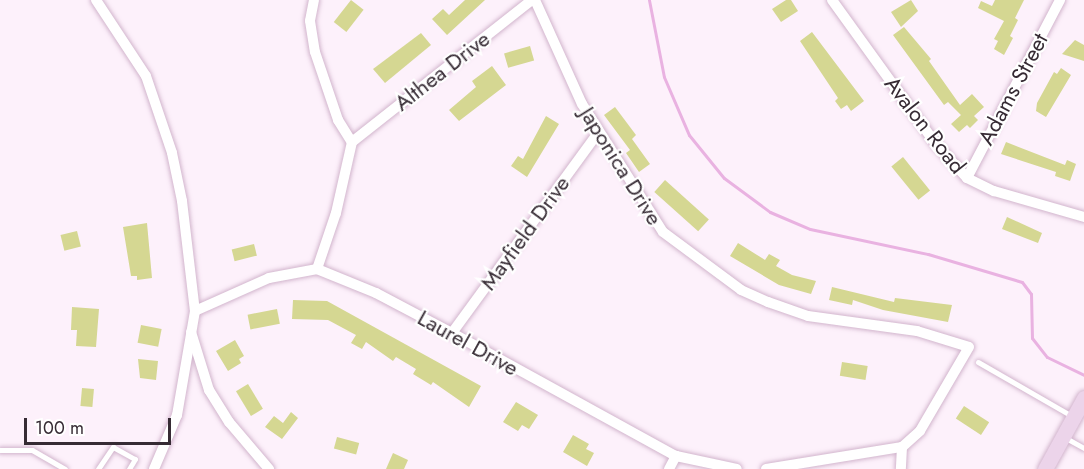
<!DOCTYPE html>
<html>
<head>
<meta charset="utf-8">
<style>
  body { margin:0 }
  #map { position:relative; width:1084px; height:469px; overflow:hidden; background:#fdf1fb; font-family:Jost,sans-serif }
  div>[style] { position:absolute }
  .stream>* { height:3px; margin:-1.5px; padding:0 1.5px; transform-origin:1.5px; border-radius:1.5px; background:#e9b2e1 }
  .building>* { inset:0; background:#d5d792; transform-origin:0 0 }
  .roads { filter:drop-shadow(0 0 2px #d2b5cd) drop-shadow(0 0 2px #d2b5cd) }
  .lane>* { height:5px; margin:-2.5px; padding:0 2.5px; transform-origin:2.5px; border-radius:2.5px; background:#fff }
  .street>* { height:10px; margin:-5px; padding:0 5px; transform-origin:5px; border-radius:5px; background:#fff }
  .secondary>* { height:15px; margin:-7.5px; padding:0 7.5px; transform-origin:7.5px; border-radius:7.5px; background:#ecd4ea }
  span { translate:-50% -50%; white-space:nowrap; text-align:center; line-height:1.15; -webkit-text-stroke:4.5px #fff; paint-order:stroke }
  .street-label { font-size:22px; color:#362b34 }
  .scale { position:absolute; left:24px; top:418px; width:147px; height:27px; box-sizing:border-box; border:3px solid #362b34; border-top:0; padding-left:8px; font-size:18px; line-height:21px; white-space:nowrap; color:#362b34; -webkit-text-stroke:4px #fff; paint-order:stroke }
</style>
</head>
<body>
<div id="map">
  <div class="stream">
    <i style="left:649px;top:0;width:78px;rotate:79deg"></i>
    <i style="left:664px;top:77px;width:63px;rotate:66.7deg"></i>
    <i style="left:689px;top:135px;width:55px;rotate:50.9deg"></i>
    <i style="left:724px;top:178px;width:57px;rotate:36.5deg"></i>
    <i style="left:770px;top:212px;width:43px;rotate:23deg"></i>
    <i style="left:810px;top:229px;width:121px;rotate:12deg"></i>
    <i style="left:928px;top:254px;width:98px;rotate:16.6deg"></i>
    <i style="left:1022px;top:282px;width:15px;rotate:53deg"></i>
    <i style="left:1031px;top:294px;width:44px;rotate:88.7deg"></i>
    <i style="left:1032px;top:338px;width:24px;rotate:52deg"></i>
    <i style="left:1047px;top:357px;width:41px;rotate:25.9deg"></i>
  </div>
  <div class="building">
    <i style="left:351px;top:0;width:16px;height:28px;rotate:38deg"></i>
    <i style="clip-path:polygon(465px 0,485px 0,447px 35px,432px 19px,443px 9px,449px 15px)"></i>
    <i style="clip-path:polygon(786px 0,791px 0,798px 11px,781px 22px,772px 9px)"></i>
    <i style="clip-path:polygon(911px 0,918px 11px,901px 27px,891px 12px)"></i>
    <i style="clip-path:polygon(995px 0,1024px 0,1015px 18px,1018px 20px,1010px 36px,1013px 38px,1004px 55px,994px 49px,998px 41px,994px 39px,1004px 21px,978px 8px,981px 1px,992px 6px)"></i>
    <i style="clip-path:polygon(904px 27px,931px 59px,929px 61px,960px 105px,972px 94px,984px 107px,974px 116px,978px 120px,970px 128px,967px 125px,959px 132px,951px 124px,961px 115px,948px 102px,944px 105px,893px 35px)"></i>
    <i style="clip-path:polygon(812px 32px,864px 101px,851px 111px,847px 105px,841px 109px,835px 101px,838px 98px,800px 41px)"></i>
    <i style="clip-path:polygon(421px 33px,431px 45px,385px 83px,373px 69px)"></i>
    <i style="clip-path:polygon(1075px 40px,1084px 45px,1084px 61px,1062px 54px)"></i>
    <i style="left:530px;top:46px;width:15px;height:27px;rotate:74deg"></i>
    <i style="clip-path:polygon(492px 66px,506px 85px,459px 121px,449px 110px,476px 87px,472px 81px)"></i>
    <i style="clip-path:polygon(1061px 68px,1071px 75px,1046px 117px,1036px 111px,1037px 103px,1054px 72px,1057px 74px)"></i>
    <i style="clip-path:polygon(615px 107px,636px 135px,632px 139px,650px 164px,639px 172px,626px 153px,630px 150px,604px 115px)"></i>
    <i style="clip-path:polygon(546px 116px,559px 124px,527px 177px,511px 166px,518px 156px,523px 159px)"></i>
    <i style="clip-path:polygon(1006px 142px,1065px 165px,1067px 160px,1076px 164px,1070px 181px,1055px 176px,1056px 172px,1001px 154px)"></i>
    <i style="left:903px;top:157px;width:43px;height:15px;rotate:51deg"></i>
    <i style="left:665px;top:180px;width:59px;height:16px;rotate:42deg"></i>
    <i style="clip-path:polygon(1007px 217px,1042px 233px,1038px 243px,1002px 229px)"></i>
    <i style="clip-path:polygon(147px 223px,152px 278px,137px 280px,137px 276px,131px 276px,123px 227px)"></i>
    <i style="left:77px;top:231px;width:16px;height:17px;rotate:76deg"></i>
    <i style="clip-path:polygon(738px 243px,765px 260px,769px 254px,780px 260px,776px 266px,792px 275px,816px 281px,811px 294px,779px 285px,730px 256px)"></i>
    <i style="left:254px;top:244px;width:12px;height:23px;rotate:76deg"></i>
    <i style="clip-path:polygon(832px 287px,894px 302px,895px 298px,952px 305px,948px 322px,883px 310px,853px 300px,852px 305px,829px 300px)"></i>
    <i style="clip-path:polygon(293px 300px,327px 301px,481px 386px,469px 407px,433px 382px,431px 385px,413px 374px,416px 369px,396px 357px,393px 361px,366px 342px,362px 349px,351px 343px,356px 335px,328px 320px,292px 319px)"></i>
    <i style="clip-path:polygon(72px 307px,99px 309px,96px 347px,76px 346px,77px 330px,71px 330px)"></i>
    <i style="left:277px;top:309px;width:15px;height:30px;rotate:79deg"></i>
    <i style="left:141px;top:325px;width:21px;height:18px;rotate:11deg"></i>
    <i style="clip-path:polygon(235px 340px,244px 356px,239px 359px,241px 363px,228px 371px,216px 351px)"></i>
    <i style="clip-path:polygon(138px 359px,158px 361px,156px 380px,140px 378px)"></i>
    <i style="left:842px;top:362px;width:26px;height:14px;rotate:9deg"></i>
    <i style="left:248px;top:384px;width:29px;height:14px;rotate:59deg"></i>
    <i style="left:82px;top:388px;width:12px;height:18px;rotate:5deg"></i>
    <i style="clip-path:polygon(516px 402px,538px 415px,529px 429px,522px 425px,518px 431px,503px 422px)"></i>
    <i style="left:964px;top:406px;width:30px;height:15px;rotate:33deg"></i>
    <i style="clip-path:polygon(291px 412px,298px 418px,282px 439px,265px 427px,274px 416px,283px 423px)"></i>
    <i style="clip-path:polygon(573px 435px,589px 444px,586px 449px,594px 453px,587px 466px,563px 452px)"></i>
    <i style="left:337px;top:437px;width:23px;height:12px;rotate:15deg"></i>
    <i style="clip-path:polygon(393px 453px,408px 460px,404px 469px,386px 469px)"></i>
  </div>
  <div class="roads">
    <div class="lane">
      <i style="left:978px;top:362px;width:108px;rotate:29.9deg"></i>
      <i style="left:1064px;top:437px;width:23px;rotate:29deg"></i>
      <i style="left:0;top:450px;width:32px"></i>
      <i style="left:32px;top:450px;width:38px;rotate:30deg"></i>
      <i style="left:98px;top:469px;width:27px;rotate:-56deg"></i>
      <i style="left:113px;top:447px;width:25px;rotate:29deg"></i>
      <i style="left:135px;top:459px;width:12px;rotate:121deg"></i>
    </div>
    <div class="street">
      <i style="left:96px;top:0;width:91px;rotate:56.7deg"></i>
      <i style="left:146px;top:76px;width:81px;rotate:71.3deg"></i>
      <i style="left:172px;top:153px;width:49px;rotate:78.2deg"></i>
      <i style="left:182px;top:201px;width:111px;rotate:83.3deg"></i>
      <i style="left:195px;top:311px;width:106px;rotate:99.8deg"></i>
      <i style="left:177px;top:415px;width:59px;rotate:113.1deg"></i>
      <i style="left:314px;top:0;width:21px;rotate:101deg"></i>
      <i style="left:310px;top:21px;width:31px;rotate:81deg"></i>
      <i style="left:315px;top:52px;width:72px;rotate:71.3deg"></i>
      <i style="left:338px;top:120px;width:26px;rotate:58deg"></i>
      <i style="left:535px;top:0;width:114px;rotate:65.7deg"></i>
      <i style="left:582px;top:104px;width:151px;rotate:57.7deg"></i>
      <i style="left:663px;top:232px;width:97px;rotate:36.6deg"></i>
      <i style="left:741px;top:290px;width:30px;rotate:24deg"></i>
      <i style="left:768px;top:302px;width:42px;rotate:19.3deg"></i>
      <i style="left:808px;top:316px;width:110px;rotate:7.8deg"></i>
      <i style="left:917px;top:331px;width:54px;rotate:17.1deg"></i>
      <i style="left:969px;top:347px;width:97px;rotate:120.3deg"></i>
      <i style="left:920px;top:431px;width:24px;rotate:138deg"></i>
      <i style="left:902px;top:447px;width:22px;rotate:93deg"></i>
      <i style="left:832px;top:0;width:176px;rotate:54.2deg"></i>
      <i style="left:935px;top:143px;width:47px;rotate:47.6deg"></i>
      <i style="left:967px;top:178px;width:30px;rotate:26deg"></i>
      <i style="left:994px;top:191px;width:94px;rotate:16.1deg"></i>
      <i style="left:352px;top:142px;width:229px;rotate:-38.3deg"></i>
      <i style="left:967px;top:178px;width:201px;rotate:-62.4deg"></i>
      <i style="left:317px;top:269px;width:59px;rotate:-71.3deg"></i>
      <i style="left:336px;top:213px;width:73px;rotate:-77.3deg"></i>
      <i style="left:195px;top:311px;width:81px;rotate:-24deg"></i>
      <i style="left:269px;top:278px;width:49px;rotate:-10.6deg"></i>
      <i style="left:317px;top:269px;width:64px;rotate:22.1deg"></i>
      <i style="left:376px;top:293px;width:86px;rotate:27.8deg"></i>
      <i style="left:452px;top:333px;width:256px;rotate:28.8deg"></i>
      <i style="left:676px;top:456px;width:62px;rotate:12deg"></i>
      <i style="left:191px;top:332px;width:61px;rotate:72.8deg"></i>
      <i style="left:209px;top:390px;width:38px;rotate:58deg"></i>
      <i style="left:229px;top:422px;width:62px;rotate:49.6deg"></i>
      <i style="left:452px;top:333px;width:248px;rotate:-53.9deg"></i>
      <i style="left:669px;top:469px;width:15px;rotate:-62deg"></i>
      <i style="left:766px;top:469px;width:138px;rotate:-9.2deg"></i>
    </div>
    <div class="secondary">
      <i style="left:1045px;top:469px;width:81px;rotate:-61.2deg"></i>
    </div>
  </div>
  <div class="street-label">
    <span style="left:442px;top:71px;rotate:-38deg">Althea Drive</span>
    <span style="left:1013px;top:89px;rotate:-62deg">Adams Street</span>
    <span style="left:925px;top:125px;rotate:52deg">Avalon Road</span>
    <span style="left:621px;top:166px;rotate:58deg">Japonica Drive</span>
    <span style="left:525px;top:233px;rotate:-54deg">Mayfield Drive</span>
    <span style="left:468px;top:343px;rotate:29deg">Laurel Drive</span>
  </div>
  <div class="scale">100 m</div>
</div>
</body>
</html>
